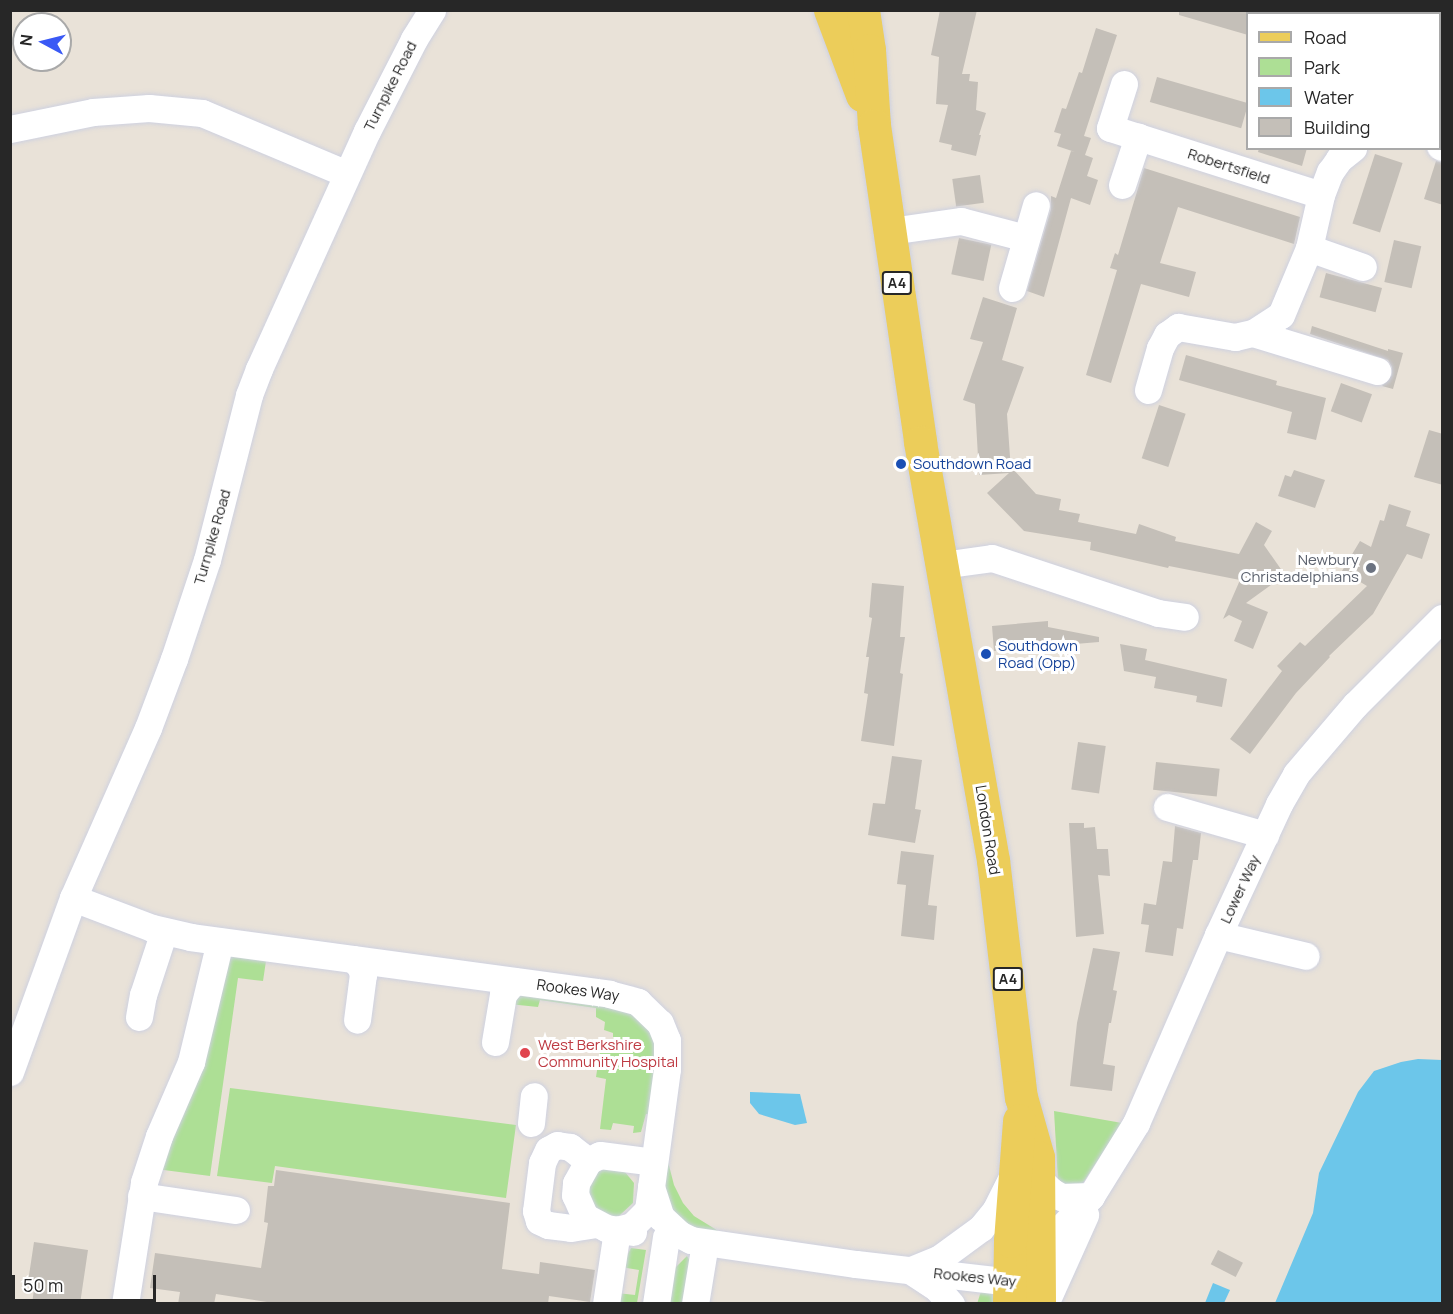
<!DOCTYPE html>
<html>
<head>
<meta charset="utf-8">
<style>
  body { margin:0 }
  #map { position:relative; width:1453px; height:1314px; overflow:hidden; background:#e9e2d8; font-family:Manrope,sans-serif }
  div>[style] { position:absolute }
  .green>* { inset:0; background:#addf95 }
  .water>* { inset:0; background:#6cc6ea }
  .building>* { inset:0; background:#c4bfb8; transform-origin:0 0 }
  .roads { filter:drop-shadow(0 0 2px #ced1e0) drop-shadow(0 0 2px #ced1e0) }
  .minor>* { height:27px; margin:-13.5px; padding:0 13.5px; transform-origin:13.5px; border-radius:13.5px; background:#fff }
  .major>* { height:33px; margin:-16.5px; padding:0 16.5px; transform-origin:16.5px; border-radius:16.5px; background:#eccd5a }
  .dots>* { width:16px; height:16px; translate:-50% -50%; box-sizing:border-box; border:3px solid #fff; border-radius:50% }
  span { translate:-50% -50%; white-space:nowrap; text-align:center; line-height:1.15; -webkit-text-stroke:6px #fff; paint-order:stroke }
  .shield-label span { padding:2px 4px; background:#fff; border:2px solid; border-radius:4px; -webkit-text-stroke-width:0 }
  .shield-label { font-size:14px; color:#272727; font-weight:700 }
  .street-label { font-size:15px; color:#272727 }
  .transit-label { font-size:15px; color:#164399 }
  .left { translate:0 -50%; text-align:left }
  .worship-label { font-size:15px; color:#5b616d }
  .right { translate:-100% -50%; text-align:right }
  .health-label { font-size:15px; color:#be3a42 }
  .frame { position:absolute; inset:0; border:12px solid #272727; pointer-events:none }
  .legend { position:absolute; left:1246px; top:12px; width:195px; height:138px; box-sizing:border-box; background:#fff; border:2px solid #a9a9a9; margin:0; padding:8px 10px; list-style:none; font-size:18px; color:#272727 }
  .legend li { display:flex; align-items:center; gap:12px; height:30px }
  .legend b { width:30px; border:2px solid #a9a9a9 }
  .north { position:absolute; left:12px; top:12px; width:60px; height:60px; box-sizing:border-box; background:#fff; border:2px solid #a9a9a9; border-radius:50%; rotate:277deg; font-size:16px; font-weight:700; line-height:24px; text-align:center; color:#272727 }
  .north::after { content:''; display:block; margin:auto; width:21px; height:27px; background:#3a59f5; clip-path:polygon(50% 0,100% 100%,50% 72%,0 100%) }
  .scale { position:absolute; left:12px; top:1275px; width:144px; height:27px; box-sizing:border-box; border:3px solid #272727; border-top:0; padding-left:8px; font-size:18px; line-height:21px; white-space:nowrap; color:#272727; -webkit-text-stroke:4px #fff; paint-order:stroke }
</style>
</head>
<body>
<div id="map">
  <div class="green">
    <i style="clip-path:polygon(229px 956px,263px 956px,266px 961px,263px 981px,238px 978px,210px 1176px,156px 1169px)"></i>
    <i style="clip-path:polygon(515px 992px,629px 1009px,652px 1031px,658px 1047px,652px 1115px,646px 1114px,641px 1132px,633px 1133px,634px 1126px,613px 1123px,611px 1130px,600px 1129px,606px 1079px,596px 1077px,601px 1045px,613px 1041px,613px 1033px,604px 1030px,605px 1022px,596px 1017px,596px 1008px,540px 1000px,538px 1007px,509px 1004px)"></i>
    <i style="clip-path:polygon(230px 1088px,516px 1125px,506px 1198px,275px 1166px,272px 1183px,217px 1176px)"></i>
    <i style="clip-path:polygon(1054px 1111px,1122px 1123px,1083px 1183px,1069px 1187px,1058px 1181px)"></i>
    <i style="clip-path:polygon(666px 1154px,674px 1185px,683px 1203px,694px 1216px,728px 1237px,691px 1229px,667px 1205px,662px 1192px)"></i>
    <i style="clip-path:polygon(601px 1168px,625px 1172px,634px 1183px,633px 1203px,619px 1216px,609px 1218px,586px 1201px,589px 1178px)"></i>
    <i style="clip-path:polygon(631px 1248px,646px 1250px,637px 1303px,616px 1304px,617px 1293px,635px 1295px,639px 1270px,621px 1267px)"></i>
    <i style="clip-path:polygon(687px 1256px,690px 1261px,686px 1303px,670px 1304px,675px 1268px)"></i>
    <i style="clip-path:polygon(983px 1285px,997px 1287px,996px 1303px,977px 1304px)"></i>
  </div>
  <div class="water">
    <i style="clip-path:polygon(1418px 1059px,1442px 1060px,1442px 1303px,1275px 1303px,1313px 1213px,1319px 1173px,1358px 1092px,1374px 1071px,1401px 1062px)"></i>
    <i style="clip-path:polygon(750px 1092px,800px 1094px,807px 1123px,795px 1125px,759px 1114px,750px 1103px)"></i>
    <i style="clip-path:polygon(1213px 1283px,1230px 1290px,1224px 1303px,1205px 1303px)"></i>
  </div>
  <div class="building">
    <i style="clip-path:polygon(940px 10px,977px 10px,962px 74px,970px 74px,969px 81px,978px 82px,976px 110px,986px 113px,979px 135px,981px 135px,976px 156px,951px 150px,952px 145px,939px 142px,948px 105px,936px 104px,939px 57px,931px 55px)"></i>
    <i style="clip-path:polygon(1179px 10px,1248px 10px,1248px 35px,1179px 15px)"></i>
    <i style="clip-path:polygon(1096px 28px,1117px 35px,1084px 136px,1091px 138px,1085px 155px,1093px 158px,1087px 176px,1098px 180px,1090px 205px,1071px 198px,1044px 297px,1027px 291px,1051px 209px,1051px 196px,1056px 198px,1071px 151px,1075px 152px,1057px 146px,1061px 134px,1054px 132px,1062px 108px,1066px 109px,1079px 72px,1082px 73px)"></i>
    <i style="left:1157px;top:77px;width:95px;height:26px;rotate:16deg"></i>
    <i style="clip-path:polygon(1259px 148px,1307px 148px,1302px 166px,1258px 152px)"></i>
    <i style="left:1375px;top:154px;width:29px;height:73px;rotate:18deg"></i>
    <i style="clip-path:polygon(1436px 161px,1443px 163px,1443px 205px,1424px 199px)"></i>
    <i style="clip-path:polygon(1144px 168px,1300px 217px,1294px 244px,1178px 207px,1160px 263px,1196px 272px,1189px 297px,1141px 284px,1111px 383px,1086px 375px,1117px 270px,1110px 268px,1115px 253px,1118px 255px)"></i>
    <i style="left:980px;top:175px;width:28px;height:28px;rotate:82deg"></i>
    <i style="left:959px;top:238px;width:33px;height:37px;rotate:12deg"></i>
    <i style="left:1394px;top:240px;width:28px;height:43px;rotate:13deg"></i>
    <i style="left:1326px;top:273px;width:58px;height:25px;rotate:15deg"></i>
    <i style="clip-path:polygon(983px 297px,1017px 308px,1002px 360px,1024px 367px,1007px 414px,1011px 471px,1013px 469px,1036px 494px,1061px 499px,1059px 510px,1080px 514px,1078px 522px,1136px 534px,1139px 524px,1176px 537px,1175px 541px,1239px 554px,1256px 522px,1272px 531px,1264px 545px,1285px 575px,1246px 603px,1268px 612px,1253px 649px,1234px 641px,1242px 621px,1229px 615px,1223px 619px,1240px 580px,1169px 566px,1168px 568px,1090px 550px,1091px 542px,1024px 531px,987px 493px,1009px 473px,979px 475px,975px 404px,963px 400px,983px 342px,970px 339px)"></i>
    <i style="clip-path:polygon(1312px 326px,1388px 351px,1388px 349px,1403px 353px,1393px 389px,1382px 386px,1392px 375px,1392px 367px,1388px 360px,1310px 334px)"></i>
    <i style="clip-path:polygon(1186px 355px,1277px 381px,1276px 385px,1326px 398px,1316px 440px,1287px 433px,1292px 412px,1179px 380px)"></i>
    <i style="left:1341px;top:383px;width:33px;height:30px;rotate:20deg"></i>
    <i style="left:1159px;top:405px;width:28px;height:56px;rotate:18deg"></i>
    <i style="clip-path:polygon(1429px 430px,1443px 434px,1443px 485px,1414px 477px)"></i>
    <i style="clip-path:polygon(1294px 470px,1325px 480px,1315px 508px,1278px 496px,1285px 475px,1291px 477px)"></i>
    <i style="clip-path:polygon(1389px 504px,1411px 511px,1406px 526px,1430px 534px,1422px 559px,1407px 554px,1373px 614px,1329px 656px,1330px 657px,1296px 693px,1250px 754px,1230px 739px,1282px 671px,1277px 666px,1300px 642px,1305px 646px,1367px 586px,1342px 571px,1360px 541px,1371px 547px,1380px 520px,1384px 521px)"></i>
    <i style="clip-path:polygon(872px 583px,904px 586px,900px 637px,905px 637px,900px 673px,903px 674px,894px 746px,861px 741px,868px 694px,864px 693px,869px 657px,866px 657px,872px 618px,869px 617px)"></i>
    <i style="clip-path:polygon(1048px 621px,1048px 627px,1099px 637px,1099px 642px,994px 651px,992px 626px)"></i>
    <i style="clip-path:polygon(1120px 644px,1147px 649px,1145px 660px,1227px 679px,1222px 707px,1196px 702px,1197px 696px,1154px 688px,1156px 677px,1124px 671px)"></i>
    <i style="left:1078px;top:742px;width:28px;height:48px;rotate:8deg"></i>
    <i style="clip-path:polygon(892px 756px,922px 760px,915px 809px,921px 810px,915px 843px,868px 835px,873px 803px,885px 804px)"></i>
    <i style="left:1156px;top:762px;width:64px;height:28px;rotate:6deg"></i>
    <i style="clip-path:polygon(1069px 823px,1084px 823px,1084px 828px,1095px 827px,1097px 849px,1108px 849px,1110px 876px,1098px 875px,1104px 934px,1076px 937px)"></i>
    <i style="clip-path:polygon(1175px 826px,1201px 833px,1198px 860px,1193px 860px,1183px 929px,1177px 928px,1173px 956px,1145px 952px,1149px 925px,1141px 924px,1144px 903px,1156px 905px,1163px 861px,1172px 862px)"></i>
    <i style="clip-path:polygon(901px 851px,934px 855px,928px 905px,937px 906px,934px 940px,901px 936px,906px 885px,897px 884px)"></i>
    <i style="clip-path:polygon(1093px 948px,1120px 952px,1113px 990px,1117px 991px,1111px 1023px,1109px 1023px,1103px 1064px,1115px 1066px,1112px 1091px,1070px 1086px,1077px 1023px)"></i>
    <i style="clip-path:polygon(276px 1170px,510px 1203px,502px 1269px,539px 1274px,540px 1262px,595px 1270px,590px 1302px,549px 1296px,548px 1304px,280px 1304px,216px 1294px,214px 1304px,178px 1304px,180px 1292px,150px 1288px,155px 1253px,261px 1268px,268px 1223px,264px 1222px,268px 1186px,274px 1186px)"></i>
    <i style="clip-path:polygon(34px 1242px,88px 1250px,80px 1304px,32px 1304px,35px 1282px,28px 1282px)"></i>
    <i style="left:1218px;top:1250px;width:28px;height:16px;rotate:27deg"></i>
  </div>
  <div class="roads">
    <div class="minor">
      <i style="left:1402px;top:10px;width:6px;rotate:39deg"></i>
      <i style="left:1124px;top:84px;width:46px;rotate:107.7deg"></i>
      <i style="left:1110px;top:128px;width:221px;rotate:17.6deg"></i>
      <i style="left:10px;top:129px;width:85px;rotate:-11.6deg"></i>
      <i style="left:93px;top:112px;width:56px;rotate:-4.1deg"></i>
      <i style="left:149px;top:108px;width:53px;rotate:5.4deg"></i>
      <i style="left:202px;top:113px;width:157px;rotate:22.8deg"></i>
      <i style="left:1440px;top:146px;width:2px;rotate:27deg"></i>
      <i style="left:1122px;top:185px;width:51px;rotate:-71.6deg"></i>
      <i style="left:890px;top:231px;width:72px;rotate:-8deg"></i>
      <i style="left:961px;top:221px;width:67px;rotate:14.7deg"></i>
      <i style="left:1309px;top:248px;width:57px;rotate:19.4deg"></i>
      <i style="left:1012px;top:288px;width:86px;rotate:-73.9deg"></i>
      <i style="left:1253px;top:333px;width:130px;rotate:17deg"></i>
      <i style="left:1148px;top:390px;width:44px;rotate:-74.1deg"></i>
      <i style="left:1160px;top:348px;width:15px;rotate:-62deg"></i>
      <i style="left:1167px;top:335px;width:14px;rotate:-36deg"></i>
      <i style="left:1178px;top:327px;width:58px;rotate:10deg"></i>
      <i style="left:1235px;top:337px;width:18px;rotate:-13deg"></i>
      <i style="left:1253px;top:333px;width:33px;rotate:-33deg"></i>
      <i style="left:1281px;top:315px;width:73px;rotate:-67.3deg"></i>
      <i style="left:1309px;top:248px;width:54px;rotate:-77.2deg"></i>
      <i style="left:1321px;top:195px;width:25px;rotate:-69deg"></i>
      <i style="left:1330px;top:172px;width:16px;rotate:-55deg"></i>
      <i style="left:1339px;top:159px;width:18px;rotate:-38deg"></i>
      <i style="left:942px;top:565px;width:50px;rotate:-8deg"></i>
      <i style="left:992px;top:558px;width:175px;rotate:18.3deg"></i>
      <i style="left:1158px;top:613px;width:27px;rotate:8deg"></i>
      <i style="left:1167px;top:807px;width:102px;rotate:15.9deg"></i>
      <i style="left:73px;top:898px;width:85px;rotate:20.8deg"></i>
      <i style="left:152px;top:928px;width:39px;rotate:13deg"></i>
      <i style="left:190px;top:937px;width:423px;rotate:7.7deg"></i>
      <i style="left:609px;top:994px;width:30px;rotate:15deg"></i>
      <i style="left:638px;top:1002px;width:30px;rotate:44deg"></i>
      <i style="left:660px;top:1023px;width:18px;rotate:68deg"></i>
      <i style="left:667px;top:1040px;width:29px;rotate:90deg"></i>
      <i style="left:667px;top:1069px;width:142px;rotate:97.7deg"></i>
      <i style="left:648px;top:1210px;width:23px;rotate:135deg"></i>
      <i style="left:632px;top:1226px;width:16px;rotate:165deg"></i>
      <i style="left:1218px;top:935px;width:90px;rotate:13.4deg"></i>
      <i style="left:353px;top:959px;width:10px;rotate:45deg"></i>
      <i style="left:360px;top:966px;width:9px;rotate:69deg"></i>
      <i style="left:363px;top:974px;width:46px;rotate:97.4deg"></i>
      <i style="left:139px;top:1017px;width:22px;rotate:-80deg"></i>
      <i style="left:143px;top:995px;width:67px;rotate:-71.8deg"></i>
      <i style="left:495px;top:1042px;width:49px;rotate:-80.5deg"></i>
      <i style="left:503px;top:994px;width:17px;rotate:-50deg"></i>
      <i style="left:10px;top:1072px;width:185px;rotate:-70.1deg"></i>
      <i style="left:73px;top:898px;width:186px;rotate:-66.2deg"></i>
      <i style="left:148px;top:728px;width:74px;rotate:-69.4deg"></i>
      <i style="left:174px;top:659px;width:104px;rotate:-71.6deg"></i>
      <i style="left:207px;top:560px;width:170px;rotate:-75.7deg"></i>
      <i style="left:249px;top:395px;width:28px;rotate:-69deg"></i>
      <i style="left:259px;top:369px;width:261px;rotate:-65.6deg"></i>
      <i style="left:367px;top:131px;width:103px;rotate:-62.9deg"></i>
      <i style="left:414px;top:39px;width:34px;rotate:-58deg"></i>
      <i style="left:531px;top:1123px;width:27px;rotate:-84deg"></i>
      <i style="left:588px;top:1161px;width:23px;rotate:-142deg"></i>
      <i style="left:570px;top:1147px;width:13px;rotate:-171deg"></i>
      <i style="left:557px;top:1145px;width:10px;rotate:151deg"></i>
      <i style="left:548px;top:1150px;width:14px;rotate:115deg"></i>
      <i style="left:542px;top:1163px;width:48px;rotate:97.1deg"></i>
      <i style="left:536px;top:1211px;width:10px;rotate:73deg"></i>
      <i style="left:539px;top:1221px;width:10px;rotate:24deg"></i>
      <i style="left:548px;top:1225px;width:23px;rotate:7deg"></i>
      <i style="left:571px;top:1228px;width:24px;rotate:-9deg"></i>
      <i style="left:1039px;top:1179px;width:17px;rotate:45deg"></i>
      <i style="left:1051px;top:1191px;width:12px;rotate:31deg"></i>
      <i style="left:1061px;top:1197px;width:30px;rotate:-2deg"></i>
      <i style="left:651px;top:1187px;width:32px;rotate:72deg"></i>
      <i style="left:661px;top:1217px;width:25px;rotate:43deg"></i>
      <i style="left:679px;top:1234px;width:13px;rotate:27deg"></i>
      <i style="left:691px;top:1240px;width:167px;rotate:8.3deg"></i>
      <i style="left:856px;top:1264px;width:174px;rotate:6.6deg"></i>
      <i style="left:141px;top:1196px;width:96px;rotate:8.4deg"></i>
      <i style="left:633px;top:1232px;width:27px;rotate:-172deg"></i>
      <i style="left:606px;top:1228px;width:24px;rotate:-152deg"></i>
      <i style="left:585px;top:1217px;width:24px;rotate:-114deg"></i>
      <i style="left:575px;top:1195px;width:12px;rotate:-85deg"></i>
      <i style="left:576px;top:1183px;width:25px;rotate:-61deg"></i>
      <i style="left:588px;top:1161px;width:13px;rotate:-27deg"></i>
      <i style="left:600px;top:1155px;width:54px;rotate:7.4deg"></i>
      <i style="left:1034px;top:1265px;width:46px;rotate:-53.9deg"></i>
      <i style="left:1061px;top:1228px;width:44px;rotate:-46.8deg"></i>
      <i style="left:1091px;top:1196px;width:86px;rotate:-58.3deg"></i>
      <i style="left:1136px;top:1123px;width:205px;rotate:-66.4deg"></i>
      <i style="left:1218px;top:935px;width:145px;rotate:-65deg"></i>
      <i style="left:1279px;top:804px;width:34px;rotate:-60deg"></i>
      <i style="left:1296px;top:774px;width:91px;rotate:-49.5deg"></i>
      <i style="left:1355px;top:705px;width:123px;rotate:-45deg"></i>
      <i style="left:911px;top:1270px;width:31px;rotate:-22deg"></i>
      <i style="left:940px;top:1258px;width:51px;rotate:-36.2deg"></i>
      <i style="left:981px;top:1228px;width:22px;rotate:-51deg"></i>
      <i style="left:995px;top:1211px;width:40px;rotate:-63.4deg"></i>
      <i style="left:911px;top:1271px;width:30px;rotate:33deg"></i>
      <i style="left:936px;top:1287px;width:23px;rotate:49deg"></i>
      <i style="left:125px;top:1304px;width:123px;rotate:-81.1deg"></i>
      <i style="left:144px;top:1182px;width:48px;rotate:-71.9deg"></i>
      <i style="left:159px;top:1136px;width:81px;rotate:-66.6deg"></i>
      <i style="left:191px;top:1062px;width:124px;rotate:-76.5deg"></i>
      <i style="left:606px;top:1304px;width:75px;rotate:-81.5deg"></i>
      <i style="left:656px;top:1304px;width:68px;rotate:-81.5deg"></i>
      <i style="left:695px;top:1304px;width:62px;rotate:-80.7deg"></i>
      <i style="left:1045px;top:1304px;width:98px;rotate:-65.8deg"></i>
    </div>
    <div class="major">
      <i style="left:830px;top:10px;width:91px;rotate:69.4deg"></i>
      <i style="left:863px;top:10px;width:40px;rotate:81.5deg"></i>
      <i style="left:869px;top:50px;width:75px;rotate:86.2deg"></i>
      <i style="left:874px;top:125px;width:320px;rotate:81.7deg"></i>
      <i style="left:920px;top:442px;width:424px;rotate:80.1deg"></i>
      <i style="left:993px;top:860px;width:239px;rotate:83.3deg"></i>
      <i style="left:1021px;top:1097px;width:62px;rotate:74.2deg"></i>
      <i style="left:1038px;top:1157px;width:147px;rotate:89.6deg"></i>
      <i style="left:1009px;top:1304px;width:63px;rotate:-89.1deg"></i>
      <i style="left:1010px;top:1241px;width:121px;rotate:-85.7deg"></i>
    </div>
  </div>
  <div class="dots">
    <i style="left:901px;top:464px;background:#1a4fb4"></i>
    <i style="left:1371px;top:568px;background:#6b7280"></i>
    <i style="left:986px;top:654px;background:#1a4fb4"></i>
    <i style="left:525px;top:1053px;background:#e0444e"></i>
  </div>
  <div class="shield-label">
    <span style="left:897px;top:283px">A4</span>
    <span style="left:1008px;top:979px">A4</span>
  </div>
  <div class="street-label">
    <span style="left:390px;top:86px;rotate:-63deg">Turnpike Road</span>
    <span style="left:1229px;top:166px;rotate:18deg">Robertsfield</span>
    <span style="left:212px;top:537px;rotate:-74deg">Turnpike Road</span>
    <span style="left:988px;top:830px;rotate:81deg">London Road</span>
    <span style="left:1240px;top:889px;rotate:-65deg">Lower Way</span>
    <span style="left:578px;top:990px;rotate:8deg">Rookes Way</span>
    <span style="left:975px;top:1277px;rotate:6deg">Rookes Way</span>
  </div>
  <div class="transit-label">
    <span class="left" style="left:913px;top:464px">Southdown Road</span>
    <span class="left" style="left:998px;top:654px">Southdown<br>Road (Opp)</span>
  </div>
  <div class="worship-label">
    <span class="right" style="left:1359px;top:568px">Newbury<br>Christadelphians</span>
  </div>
  <div class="health-label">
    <span class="left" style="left:538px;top:1053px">West Berkshire<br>Community Hospital</span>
  </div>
  <div class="frame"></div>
  <ul class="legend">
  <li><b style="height:8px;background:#eccd5a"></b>Road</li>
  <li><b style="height:16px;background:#addf95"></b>Park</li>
  <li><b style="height:16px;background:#6cc6ea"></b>Water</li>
  <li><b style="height:16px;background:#c4bfb8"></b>Building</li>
  </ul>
  <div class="north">N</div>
  <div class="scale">50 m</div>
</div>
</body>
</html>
